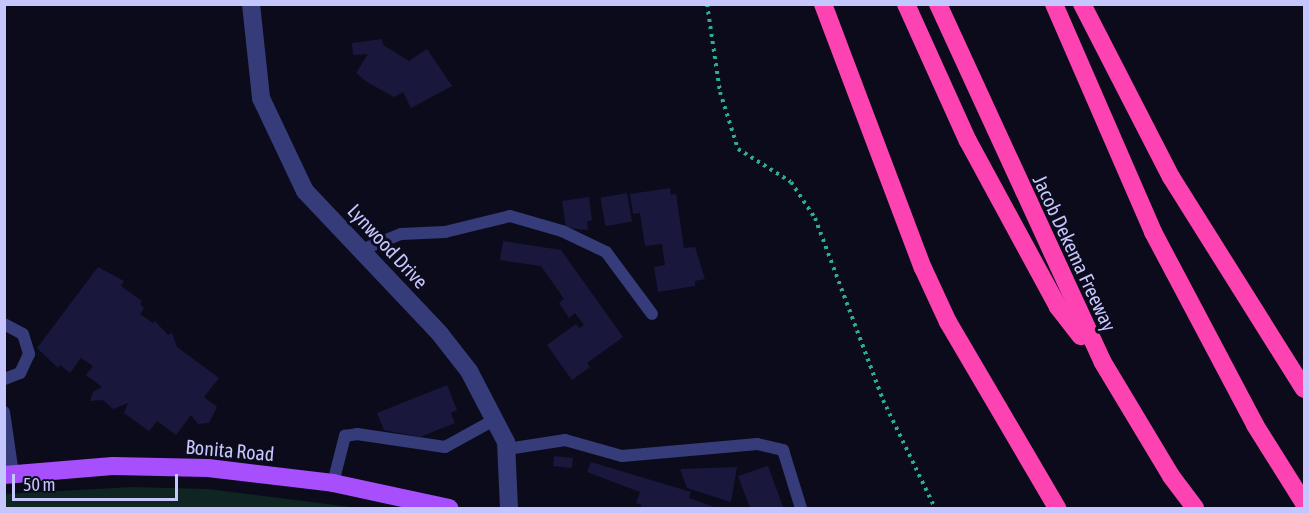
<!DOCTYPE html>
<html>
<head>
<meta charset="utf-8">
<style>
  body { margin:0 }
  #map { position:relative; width:1309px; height:513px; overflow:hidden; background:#0c0b1b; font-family:"Asap Condensed",sans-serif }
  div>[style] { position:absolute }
  .green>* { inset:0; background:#0e2521 }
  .building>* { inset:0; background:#1a173c; transform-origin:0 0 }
  .path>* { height:4px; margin-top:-2px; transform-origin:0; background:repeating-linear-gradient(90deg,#2dab94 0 3px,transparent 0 7.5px) }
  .lane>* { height:12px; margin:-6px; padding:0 6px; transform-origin:6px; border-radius:6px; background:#363c7a }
  .street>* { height:18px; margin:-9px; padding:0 9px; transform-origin:9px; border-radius:9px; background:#363c7a }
  .primary>* { height:18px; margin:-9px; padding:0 9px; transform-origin:9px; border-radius:9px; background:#a74efd }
  .highway>* { height:18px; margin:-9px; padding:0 9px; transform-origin:9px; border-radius:9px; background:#fd42b2 }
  span { translate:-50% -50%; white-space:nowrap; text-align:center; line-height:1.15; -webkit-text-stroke:6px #0c0b1b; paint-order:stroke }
  .street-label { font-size:20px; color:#c5c6fe }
  .frame { position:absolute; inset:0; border:6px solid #c5c6fe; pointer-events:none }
  .scale { position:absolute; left:12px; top:474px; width:166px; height:27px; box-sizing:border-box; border:3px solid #c5c6fe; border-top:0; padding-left:8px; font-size:18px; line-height:21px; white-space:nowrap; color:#c5c6fe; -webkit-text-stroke:4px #0c0b1b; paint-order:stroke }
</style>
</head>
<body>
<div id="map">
  <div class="green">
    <i style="clip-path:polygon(132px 487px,208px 489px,358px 508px,5px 508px,5px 494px)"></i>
  </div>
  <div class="building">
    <i style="clip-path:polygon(382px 39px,383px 45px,409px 61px,427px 49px,452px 86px,411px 108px,403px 92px,394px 97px,367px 82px,356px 73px,368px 54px,353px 55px,352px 43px)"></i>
    <i style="clip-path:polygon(670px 188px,671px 195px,676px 194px,684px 248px,695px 247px,705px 279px,695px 281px,695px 286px,658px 292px,654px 267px,665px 265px,662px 244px,645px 246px,640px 213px,633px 214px,630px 194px)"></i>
    <i style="left:627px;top:193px;width:29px;height:27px;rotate:80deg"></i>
    <i style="clip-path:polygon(589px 197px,592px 220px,587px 222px,588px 230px,566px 228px,562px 201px)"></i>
    <i style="clip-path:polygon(503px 241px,561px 250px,623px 337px,587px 363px,590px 367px,572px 380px,547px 345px,576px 324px,579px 328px,584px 325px,575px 313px,569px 318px,559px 303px,564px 299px,541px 266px,500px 260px)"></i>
    <i style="clip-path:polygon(98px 267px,124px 281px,121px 286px,142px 301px,140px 304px,144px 308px,140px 314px,153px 323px,155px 321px,168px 335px,172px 333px,177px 347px,219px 378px,204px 397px,217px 407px,209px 423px,198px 424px,191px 415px,176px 435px,157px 421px,149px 431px,124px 413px,128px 403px,113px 409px,103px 400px,90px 401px,93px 392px,102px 387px,86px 375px,93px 366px,81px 358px,70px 373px,60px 365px,58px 368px,37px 348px)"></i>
    <i style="clip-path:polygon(447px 385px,457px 410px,451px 413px,455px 423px,420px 437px,384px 430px,377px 413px)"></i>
    <i style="left:554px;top:456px;width:19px;height:10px;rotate:6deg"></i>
    <i style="clip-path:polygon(591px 462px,691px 492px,689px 498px,717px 508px,640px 508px,642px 505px,636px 503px,640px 492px,587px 472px)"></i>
    <i style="clip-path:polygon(768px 466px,783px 507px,750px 508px,738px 476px)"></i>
    <i style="clip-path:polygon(737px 467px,731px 502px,687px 488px,680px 469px)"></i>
  </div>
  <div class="path">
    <i style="left:707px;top:4px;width:89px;rotate:81.6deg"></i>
    <i style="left:720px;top:92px;width:60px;rotate:72.5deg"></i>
    <i style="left:738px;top:149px;width:62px;rotate:31.9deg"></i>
    <i style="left:791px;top:182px;width:43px;rotate:56.3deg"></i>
    <i style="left:815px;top:218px;width:194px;rotate:69.5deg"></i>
    <i style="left:883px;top:400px;width:120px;rotate:64.3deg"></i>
  </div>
  <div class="lane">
    <i style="left:361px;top:250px;width:43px;rotate:-21.8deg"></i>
    <i style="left:401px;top:234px;width:44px;rotate:-2.6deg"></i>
    <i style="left:445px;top:232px;width:67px;rotate:-13.8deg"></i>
    <i style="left:510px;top:216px;width:54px;rotate:16.1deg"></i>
    <i style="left:562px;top:231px;width:49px;rotate:25.5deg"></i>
    <i style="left:606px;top:252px;width:77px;rotate:53.4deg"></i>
    <i style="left:4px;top:324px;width:21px;rotate:28deg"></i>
    <i style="left:23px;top:334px;width:21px;rotate:73deg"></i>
    <i style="left:29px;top:354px;width:21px;rotate:115deg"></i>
    <i style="left:20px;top:373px;width:17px;rotate:159deg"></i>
    <i style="left:4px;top:412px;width:63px;rotate:81.7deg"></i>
    <i style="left:507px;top:449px;width:59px;rotate:-8.8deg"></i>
    <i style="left:565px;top:440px;width:59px;rotate:15.7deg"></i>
    <i style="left:622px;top:456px;width:136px;rotate:-5.1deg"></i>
    <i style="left:757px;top:444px;width:27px;rotate:13deg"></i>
    <i style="left:783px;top:450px;width:61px;rotate:72.8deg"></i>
    <i style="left:333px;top:483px;width:49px;rotate:-75.7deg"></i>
    <i style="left:345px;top:436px;width:12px;rotate:-9deg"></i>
    <i style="left:357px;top:434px;width:89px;rotate:8.4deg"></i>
    <i style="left:445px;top:447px;width:58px;rotate:-28.8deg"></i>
  </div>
  <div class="street">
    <i style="left:251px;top:4px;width:95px;rotate:83.9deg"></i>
    <i style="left:261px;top:98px;width:103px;rotate:64.7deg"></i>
    <i style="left:305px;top:191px;width:197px;rotate:46.6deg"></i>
    <i style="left:440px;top:334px;width:47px;rotate:51.9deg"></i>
    <i style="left:469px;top:371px;width:80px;rotate:62.5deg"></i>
    <i style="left:506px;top:442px;width:66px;rotate:87.4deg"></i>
  </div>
  <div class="primary">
    <i style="left:4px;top:475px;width:109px;rotate:-4.7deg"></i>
    <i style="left:113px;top:466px;width:95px;rotate:1.2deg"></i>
    <i style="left:208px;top:468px;width:126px;rotate:6.8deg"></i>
    <i style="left:333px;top:483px;width:119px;rotate:12.2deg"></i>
  </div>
  <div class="highway">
    <i style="left:823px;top:4px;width:282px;rotate:69.3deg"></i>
    <i style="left:923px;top:268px;width:60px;rotate:65.2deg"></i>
    <i style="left:948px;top:322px;width:216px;rotate:59.6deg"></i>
    <i style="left:906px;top:4px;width:150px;rotate:65.7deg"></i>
    <i style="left:968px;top:141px;width:189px;rotate:61.5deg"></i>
    <i style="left:1058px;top:307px;width:37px;rotate:52deg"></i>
    <i style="left:938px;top:4px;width:393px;rotate:65.3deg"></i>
    <i style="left:1102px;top:361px;width:134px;rotate:59deg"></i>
    <i style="left:1171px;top:476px;width:40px;rotate:53deg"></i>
    <i style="left:1054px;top:4px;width:249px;rotate:66.5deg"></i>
    <i style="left:1153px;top:232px;width:218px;rotate:62.1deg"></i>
    <i style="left:1255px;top:425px;width:92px;rotate:57.9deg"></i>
    <i style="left:1082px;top:4px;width:195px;rotate:62.8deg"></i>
    <i style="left:1171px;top:177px;width:250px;rotate:57.9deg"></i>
  </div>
  <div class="street-label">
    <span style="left:388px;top:246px;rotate:47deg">Lynwood Drive</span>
    <span style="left:1075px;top:253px;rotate:65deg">Jacob Dekema Freeway</span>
    <span style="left:230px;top:450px;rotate:5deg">Bonita Road</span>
  </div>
  <div class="frame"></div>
  <div class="scale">50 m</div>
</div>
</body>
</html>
